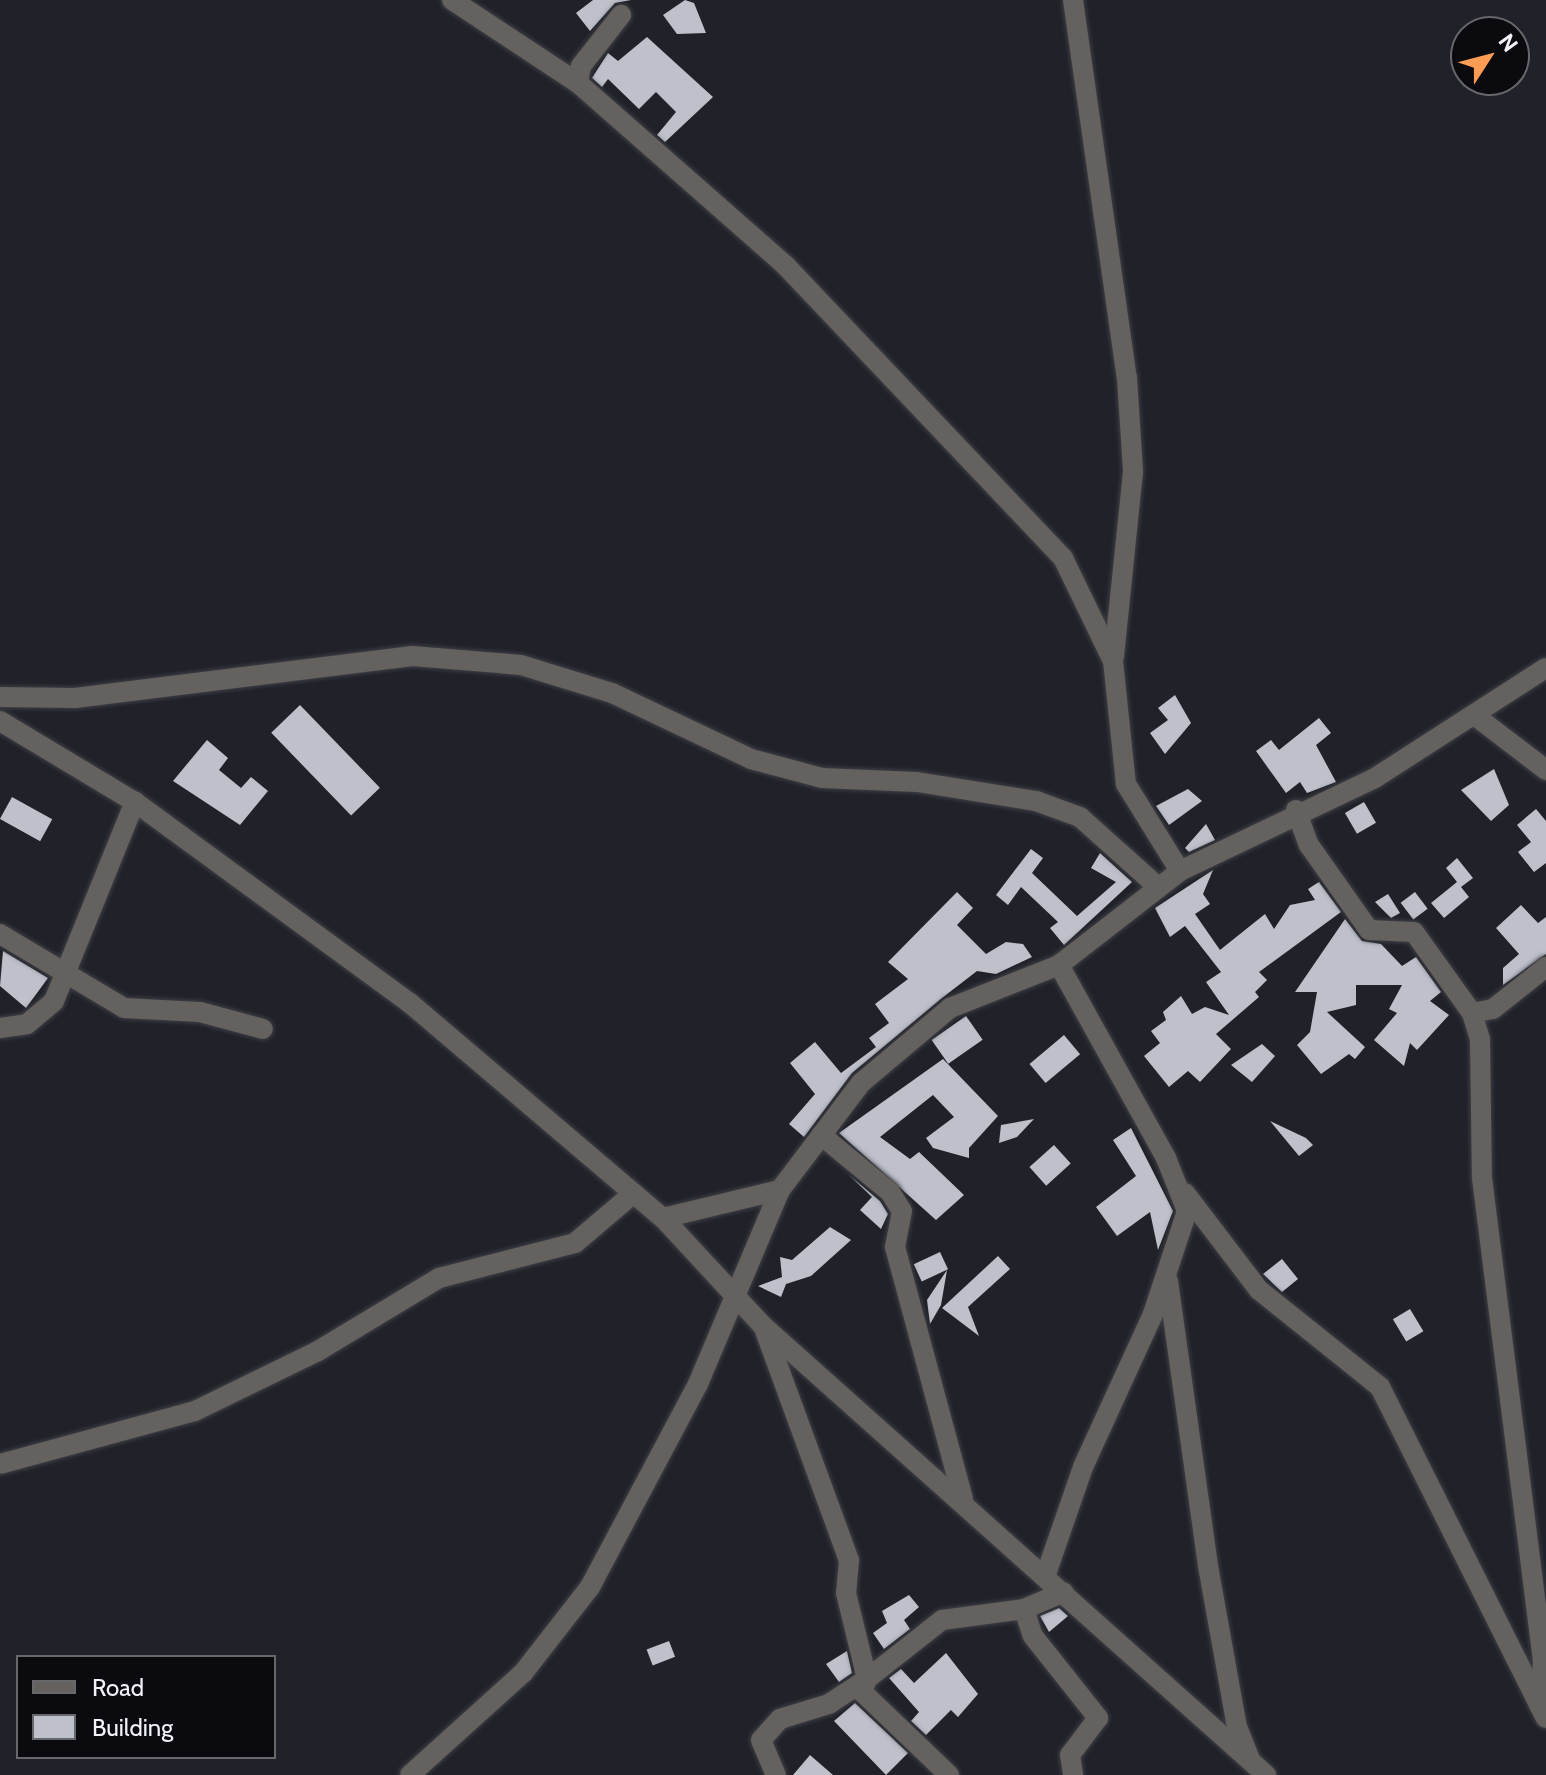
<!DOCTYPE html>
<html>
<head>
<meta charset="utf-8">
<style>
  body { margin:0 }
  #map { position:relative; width:1546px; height:1775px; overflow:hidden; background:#212229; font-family:Cabin,sans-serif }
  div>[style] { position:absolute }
  .building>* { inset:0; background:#bec0ca; transform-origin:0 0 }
  .roads { filter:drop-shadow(0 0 2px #3e3f46) drop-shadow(0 0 2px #3e3f46) }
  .minor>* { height:20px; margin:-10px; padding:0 10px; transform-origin:10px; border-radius:10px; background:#64615e }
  span { translate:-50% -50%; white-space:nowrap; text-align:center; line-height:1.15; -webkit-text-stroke:8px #0b0b0f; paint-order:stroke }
  .legend { position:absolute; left:16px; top:1655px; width:260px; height:104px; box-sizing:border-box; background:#0b0b0f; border:2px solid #67686c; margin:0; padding:10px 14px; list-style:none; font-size:24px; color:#f2f3f8 }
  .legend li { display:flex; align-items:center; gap:16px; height:40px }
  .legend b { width:40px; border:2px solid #67686c }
  .north { position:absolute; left:1450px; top:16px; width:80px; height:80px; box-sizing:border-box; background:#0b0b0f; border:2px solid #67686c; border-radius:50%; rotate:54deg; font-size:22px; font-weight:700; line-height:32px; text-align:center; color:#f2f3f8 }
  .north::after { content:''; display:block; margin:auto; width:28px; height:36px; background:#fd9d55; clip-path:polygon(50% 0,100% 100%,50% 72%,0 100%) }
</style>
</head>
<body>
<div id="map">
  <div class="building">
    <i style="clip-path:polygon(593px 0,631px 0,615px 3px,590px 31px,576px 13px)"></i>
    <i style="clip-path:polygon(685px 0,694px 3px,706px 33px,677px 34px,663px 15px)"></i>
    <i style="clip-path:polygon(647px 37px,713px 97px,665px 142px,657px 135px,676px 112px,656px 92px,639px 109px,608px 79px,602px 87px,592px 78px,608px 53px,618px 61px)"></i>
    <i style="clip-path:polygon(1175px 695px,1191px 723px,1165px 754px,1150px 733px,1168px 720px,1158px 708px)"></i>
    <i style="left:300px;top:705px;width:115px;height:40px;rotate:46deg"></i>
    <i style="clip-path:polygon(1319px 718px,1331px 733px,1316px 745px,1336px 782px,1307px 793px,1300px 782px,1286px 793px,1256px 751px,1271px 740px,1279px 750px)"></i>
    <i style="clip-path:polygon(207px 740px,228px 758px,219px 770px,241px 788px,251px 777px,268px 791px,240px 825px,173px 781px)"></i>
    <i style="clip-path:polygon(1494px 769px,1509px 805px,1491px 821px,1461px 790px)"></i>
    <i style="clip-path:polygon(1188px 789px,1202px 801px,1169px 825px,1156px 806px)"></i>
    <i style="left:12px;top:797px;width:46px;height:25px;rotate:29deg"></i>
    <i style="left:1364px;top:802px;width:24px;height:22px;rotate:60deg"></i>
    <i style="clip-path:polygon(1536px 809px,1546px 821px,1546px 863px,1534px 872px,1518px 852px,1531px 842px,1517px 825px)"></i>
    <i style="clip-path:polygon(1206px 824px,1215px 840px,1189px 852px,1185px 848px)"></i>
    <i style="clip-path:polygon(1031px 849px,1043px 858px,1032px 873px,1077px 916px,1116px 882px,1091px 868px,1100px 853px,1132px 882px,1064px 945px,1050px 928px,1058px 922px,1021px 887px,1008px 905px,996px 895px)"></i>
    <i style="clip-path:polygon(1457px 858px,1473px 878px,1461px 887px,1469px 897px,1444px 918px,1431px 903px,1457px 882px,1446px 868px)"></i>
    <i style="clip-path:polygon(1213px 870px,1203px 894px,1210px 904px,1195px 914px,1220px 950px,1265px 914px,1274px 929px,1290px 905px,1315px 900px,1308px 889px,1319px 882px,1341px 912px,1259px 972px,1267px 980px,1255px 992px,1259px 997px,1216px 1034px,1231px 1049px,1200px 1082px,1188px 1071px,1169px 1087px,1144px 1056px,1160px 1043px,1151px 1031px,1166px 1020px,1163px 1012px,1181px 996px,1192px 1014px,1205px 1007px,1229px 1015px,1206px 982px,1221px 972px,1185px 926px,1170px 937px,1155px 908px)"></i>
    <i style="clip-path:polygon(957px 892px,973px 908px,957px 925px,986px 954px,1006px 942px,1023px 944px,1032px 957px,996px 974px,977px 971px,942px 998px,852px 1073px,804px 1137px,789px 1124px,815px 1094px,790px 1063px,815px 1042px,841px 1073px,876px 1047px,869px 1038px,889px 1023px,875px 1004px,908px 979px,888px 962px)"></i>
    <i style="left:1415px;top:892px;width:21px;height:18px;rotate:53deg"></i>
    <i style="clip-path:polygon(1388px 894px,1400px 913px,1391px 918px,1375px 902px)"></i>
    <i style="clip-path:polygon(1521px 905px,1538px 923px,1546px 917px,1546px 954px,1503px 985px,1503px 968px,1519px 954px,1496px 928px)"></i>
    <i style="clip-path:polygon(1345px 919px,1362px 941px,1381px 944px,1402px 966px,1416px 957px,1441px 992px,1430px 1001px,1449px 1015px,1417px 1050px,1410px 1043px,1404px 1066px,1374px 1040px,1397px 1013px,1389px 1009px,1402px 985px,1356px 985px,1356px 1005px,1327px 1012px,1365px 1047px,1355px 1059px,1349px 1054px,1321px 1074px,1297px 1045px,1310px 1032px,1317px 992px,1295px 992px)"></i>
    <i style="clip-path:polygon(3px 951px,48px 978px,26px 1008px,0 986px)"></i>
    <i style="left:966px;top:1016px;width:29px;height:42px;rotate:55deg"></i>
    <i style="left:1064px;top:1035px;width:25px;height:45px;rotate:50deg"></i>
    <i style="clip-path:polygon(1262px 1044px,1275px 1056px,1252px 1082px,1231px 1065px)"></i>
    <i style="clip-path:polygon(943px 1059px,998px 1116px,969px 1148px,969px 1158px,933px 1148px,926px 1138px,954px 1117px,933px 1095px,880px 1137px,910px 1159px,919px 1152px,964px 1195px,936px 1220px,839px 1133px)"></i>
    <i style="clip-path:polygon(1034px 1119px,1017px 1137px,999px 1143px,1001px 1125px)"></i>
    <i style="clip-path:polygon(1270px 1121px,1306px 1138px,1313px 1145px,1299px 1156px)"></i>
    <i style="clip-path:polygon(1131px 1128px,1173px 1211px,1158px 1250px,1150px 1212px,1117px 1236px,1096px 1207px,1136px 1176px,1113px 1140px)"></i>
    <i style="left:1054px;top:1145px;width:25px;height:33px;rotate:48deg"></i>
    <i style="clip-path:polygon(849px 1175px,880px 1201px,888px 1214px,881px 1229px,860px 1210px,872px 1197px)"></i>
    <i style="clip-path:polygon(830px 1227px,851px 1240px,811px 1276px,786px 1284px,781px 1297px,758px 1286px,782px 1277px,780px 1257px,792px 1260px)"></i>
    <i style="left:940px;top:1252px;width:19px;height:29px;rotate:65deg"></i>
    <i style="clip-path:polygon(998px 1256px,1010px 1269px,968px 1307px,979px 1336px,942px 1308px)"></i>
    <i style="clip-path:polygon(1282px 1259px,1298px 1279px,1282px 1292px,1263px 1274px)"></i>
    <i style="clip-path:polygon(947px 1270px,941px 1305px,930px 1324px,927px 1300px)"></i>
    <i style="left:1410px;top:1309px;width:26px;height:20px;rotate:59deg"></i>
    <i style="clip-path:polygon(909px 1595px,919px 1607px,904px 1620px,910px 1629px,884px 1649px,873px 1633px,887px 1623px,882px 1611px)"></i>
    <i style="clip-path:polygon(1059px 1608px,1068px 1616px,1049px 1632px,1040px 1616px)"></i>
    <i style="left:669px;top:1641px;width:17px;height:24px;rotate:69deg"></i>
    <i style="clip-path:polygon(847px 1651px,852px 1673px,839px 1682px,826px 1664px)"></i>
    <i style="clip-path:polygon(946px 1653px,978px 1694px,958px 1717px,951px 1710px,926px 1735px,911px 1721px,919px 1712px,889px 1678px,901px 1669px,914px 1683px)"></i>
    <i style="clip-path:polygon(855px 1703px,908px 1753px,886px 1775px,834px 1721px)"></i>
    <i style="clip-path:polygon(810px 1755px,833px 1775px,793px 1775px)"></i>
  </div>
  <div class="roads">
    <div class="minor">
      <i style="left:452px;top:0;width:151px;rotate:33.4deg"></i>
      <i style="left:578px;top:83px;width:276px;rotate:41.3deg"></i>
      <i style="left:785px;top:265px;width:404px;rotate:46.5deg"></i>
      <i style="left:1063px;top:558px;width:114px;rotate:64.1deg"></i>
      <i style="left:1113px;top:661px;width:124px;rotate:84deg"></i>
      <i style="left:1126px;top:784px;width:102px;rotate:58.2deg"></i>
      <i style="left:1073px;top:0;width:382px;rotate:81.9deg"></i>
      <i style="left:1127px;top:378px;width:94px;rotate:86.3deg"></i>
      <i style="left:1133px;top:472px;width:186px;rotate:95.9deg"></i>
      <i style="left:578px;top:83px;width:17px;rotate:-80deg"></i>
      <i style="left:581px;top:66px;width:65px;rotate:-51.9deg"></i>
      <i style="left:0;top:697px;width:75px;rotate:0.8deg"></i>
      <i style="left:75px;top:698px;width:340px;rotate:-7.1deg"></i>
      <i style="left:412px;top:656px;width:109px;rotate:4.7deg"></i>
      <i style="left:521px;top:665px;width:95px;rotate:17.1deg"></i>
      <i style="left:612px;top:693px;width:154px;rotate:25.4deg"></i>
      <i style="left:751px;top:759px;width:73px;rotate:15deg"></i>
      <i style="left:822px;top:778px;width:95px;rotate:2.4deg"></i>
      <i style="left:917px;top:782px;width:121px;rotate:9.1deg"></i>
      <i style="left:1036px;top:801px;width:47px;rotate:20deg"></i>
      <i style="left:1080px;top:817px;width:105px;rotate:41.9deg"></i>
      <i style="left:1478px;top:718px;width:86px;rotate:37.4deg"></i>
      <i style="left:0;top:721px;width:157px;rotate:31deg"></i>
      <i style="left:135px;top:802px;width:341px;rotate:36.2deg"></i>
      <i style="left:410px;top:1003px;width:332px;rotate:40.4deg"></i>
      <i style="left:663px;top:1218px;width:146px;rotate:47.2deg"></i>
      <i style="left:762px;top:1325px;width:676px;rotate:41.76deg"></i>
      <i style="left:1296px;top:810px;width:37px;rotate:70deg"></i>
      <i style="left:1309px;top:845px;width:104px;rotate:54.8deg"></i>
      <i style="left:1369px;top:930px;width:45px;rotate:2.5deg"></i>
      <i style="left:1414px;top:932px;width:100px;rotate:54.4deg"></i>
      <i style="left:1472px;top:1013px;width:28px;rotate:73deg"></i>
      <i style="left:1480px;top:1040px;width:138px;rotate:89.2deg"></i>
      <i style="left:1482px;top:1178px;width:490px;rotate:82.8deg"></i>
      <i style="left:1543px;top:1664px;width:41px;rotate:95.6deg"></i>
      <i style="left:0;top:934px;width:144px;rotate:30.8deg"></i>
      <i style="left:124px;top:1008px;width:76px;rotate:3deg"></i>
      <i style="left:200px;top:1012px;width:65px;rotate:15.1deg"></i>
      <i style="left:1472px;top:1013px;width:21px;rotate:-11deg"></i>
      <i style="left:1493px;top:1009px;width:68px;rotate:-38.4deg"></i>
      <i style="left:0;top:1028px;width:27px;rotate:-8deg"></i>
      <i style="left:27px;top:1024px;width:35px;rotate:-40deg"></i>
      <i style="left:54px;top:1001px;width:215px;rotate:-67.9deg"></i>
      <i style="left:821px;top:1135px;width:89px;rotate:39.6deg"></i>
      <i style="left:890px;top:1192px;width:22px;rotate:58deg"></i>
      <i style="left:902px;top:1211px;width:37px;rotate:101deg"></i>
      <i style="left:895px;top:1247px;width:261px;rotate:74.9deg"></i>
      <i style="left:1185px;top:1193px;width:122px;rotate:52.7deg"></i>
      <i style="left:1259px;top:1290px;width:155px;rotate:38.7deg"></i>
      <i style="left:1380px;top:1387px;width:370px;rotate:63.4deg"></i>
      <i style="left:663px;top:1218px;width:120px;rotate:-13.5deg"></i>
      <i style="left:1168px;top:1281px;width:288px;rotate:82deg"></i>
      <i style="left:1208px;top:1566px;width:164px;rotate:79.8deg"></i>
      <i style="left:1237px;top:1727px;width:35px;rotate:68deg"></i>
      <i style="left:764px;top:1328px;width:247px;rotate:69.9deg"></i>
      <i style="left:849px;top:1560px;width:33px;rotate:95deg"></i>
      <i style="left:846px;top:1593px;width:89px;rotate:76.3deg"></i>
      <i style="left:867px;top:1679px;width:45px;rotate:146.7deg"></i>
      <i style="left:829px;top:1704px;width:51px;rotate:163deg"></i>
      <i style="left:780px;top:1719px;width:28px;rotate:132deg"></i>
      <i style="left:761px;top:1740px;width:38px;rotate:67deg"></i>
      <i style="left:0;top:1464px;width:202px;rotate:-15.2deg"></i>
      <i style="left:195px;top:1411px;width:137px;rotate:-26deg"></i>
      <i style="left:318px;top:1351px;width:141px;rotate:-31.1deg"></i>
      <i style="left:439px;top:1278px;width:140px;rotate:-14.4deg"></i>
      <i style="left:575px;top:1243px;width:77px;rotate:-40.3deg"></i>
      <i style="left:1046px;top:1574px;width:113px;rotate:-70.9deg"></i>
      <i style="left:1083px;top:1467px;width:168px;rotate:-65.4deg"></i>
      <i style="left:1153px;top:1314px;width:108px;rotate:-71.7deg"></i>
      <i style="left:1187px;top:1211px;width:57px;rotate:-111.6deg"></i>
      <i style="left:1166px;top:1158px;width:221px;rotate:-119deg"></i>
      <i style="left:1024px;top:1609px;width:28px;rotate:72deg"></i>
      <i style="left:1033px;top:1636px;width:105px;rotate:51.6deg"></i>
      <i style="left:1098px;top:1718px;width:46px;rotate:127.1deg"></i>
      <i style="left:1070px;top:1755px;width:20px;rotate:81deg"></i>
      <i style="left:410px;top:1775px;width:152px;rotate:-42.1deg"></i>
      <i style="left:523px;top:1673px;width:109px;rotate:-52.1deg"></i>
      <i style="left:590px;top:1587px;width:230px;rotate:-62deg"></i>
      <i style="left:698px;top:1384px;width:211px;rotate:-67.1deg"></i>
      <i style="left:780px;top:1190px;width:134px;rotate:-52.9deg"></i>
      <i style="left:861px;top:1083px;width:116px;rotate:-40.1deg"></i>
      <i style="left:950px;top:1008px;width:117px;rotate:-21.5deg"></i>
      <i style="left:1059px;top:965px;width:153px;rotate:-37.8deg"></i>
      <i style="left:1180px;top:871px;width:216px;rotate:-25.5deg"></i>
      <i style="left:1375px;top:778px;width:203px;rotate:-32.8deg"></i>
      <i style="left:949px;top:1775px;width:120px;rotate:-136.3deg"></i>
      <i style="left:862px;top:1692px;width:14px;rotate:-69deg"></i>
      <i style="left:867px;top:1679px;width:95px;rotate:-38.2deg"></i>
      <i style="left:942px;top:1620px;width:83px;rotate:-7.6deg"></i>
      <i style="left:1024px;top:1609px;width:43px;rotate:-23deg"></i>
    </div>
  </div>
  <ul class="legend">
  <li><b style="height:10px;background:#64615e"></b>Road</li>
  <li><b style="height:22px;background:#bec0ca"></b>Building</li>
  </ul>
  <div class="north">N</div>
</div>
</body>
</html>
